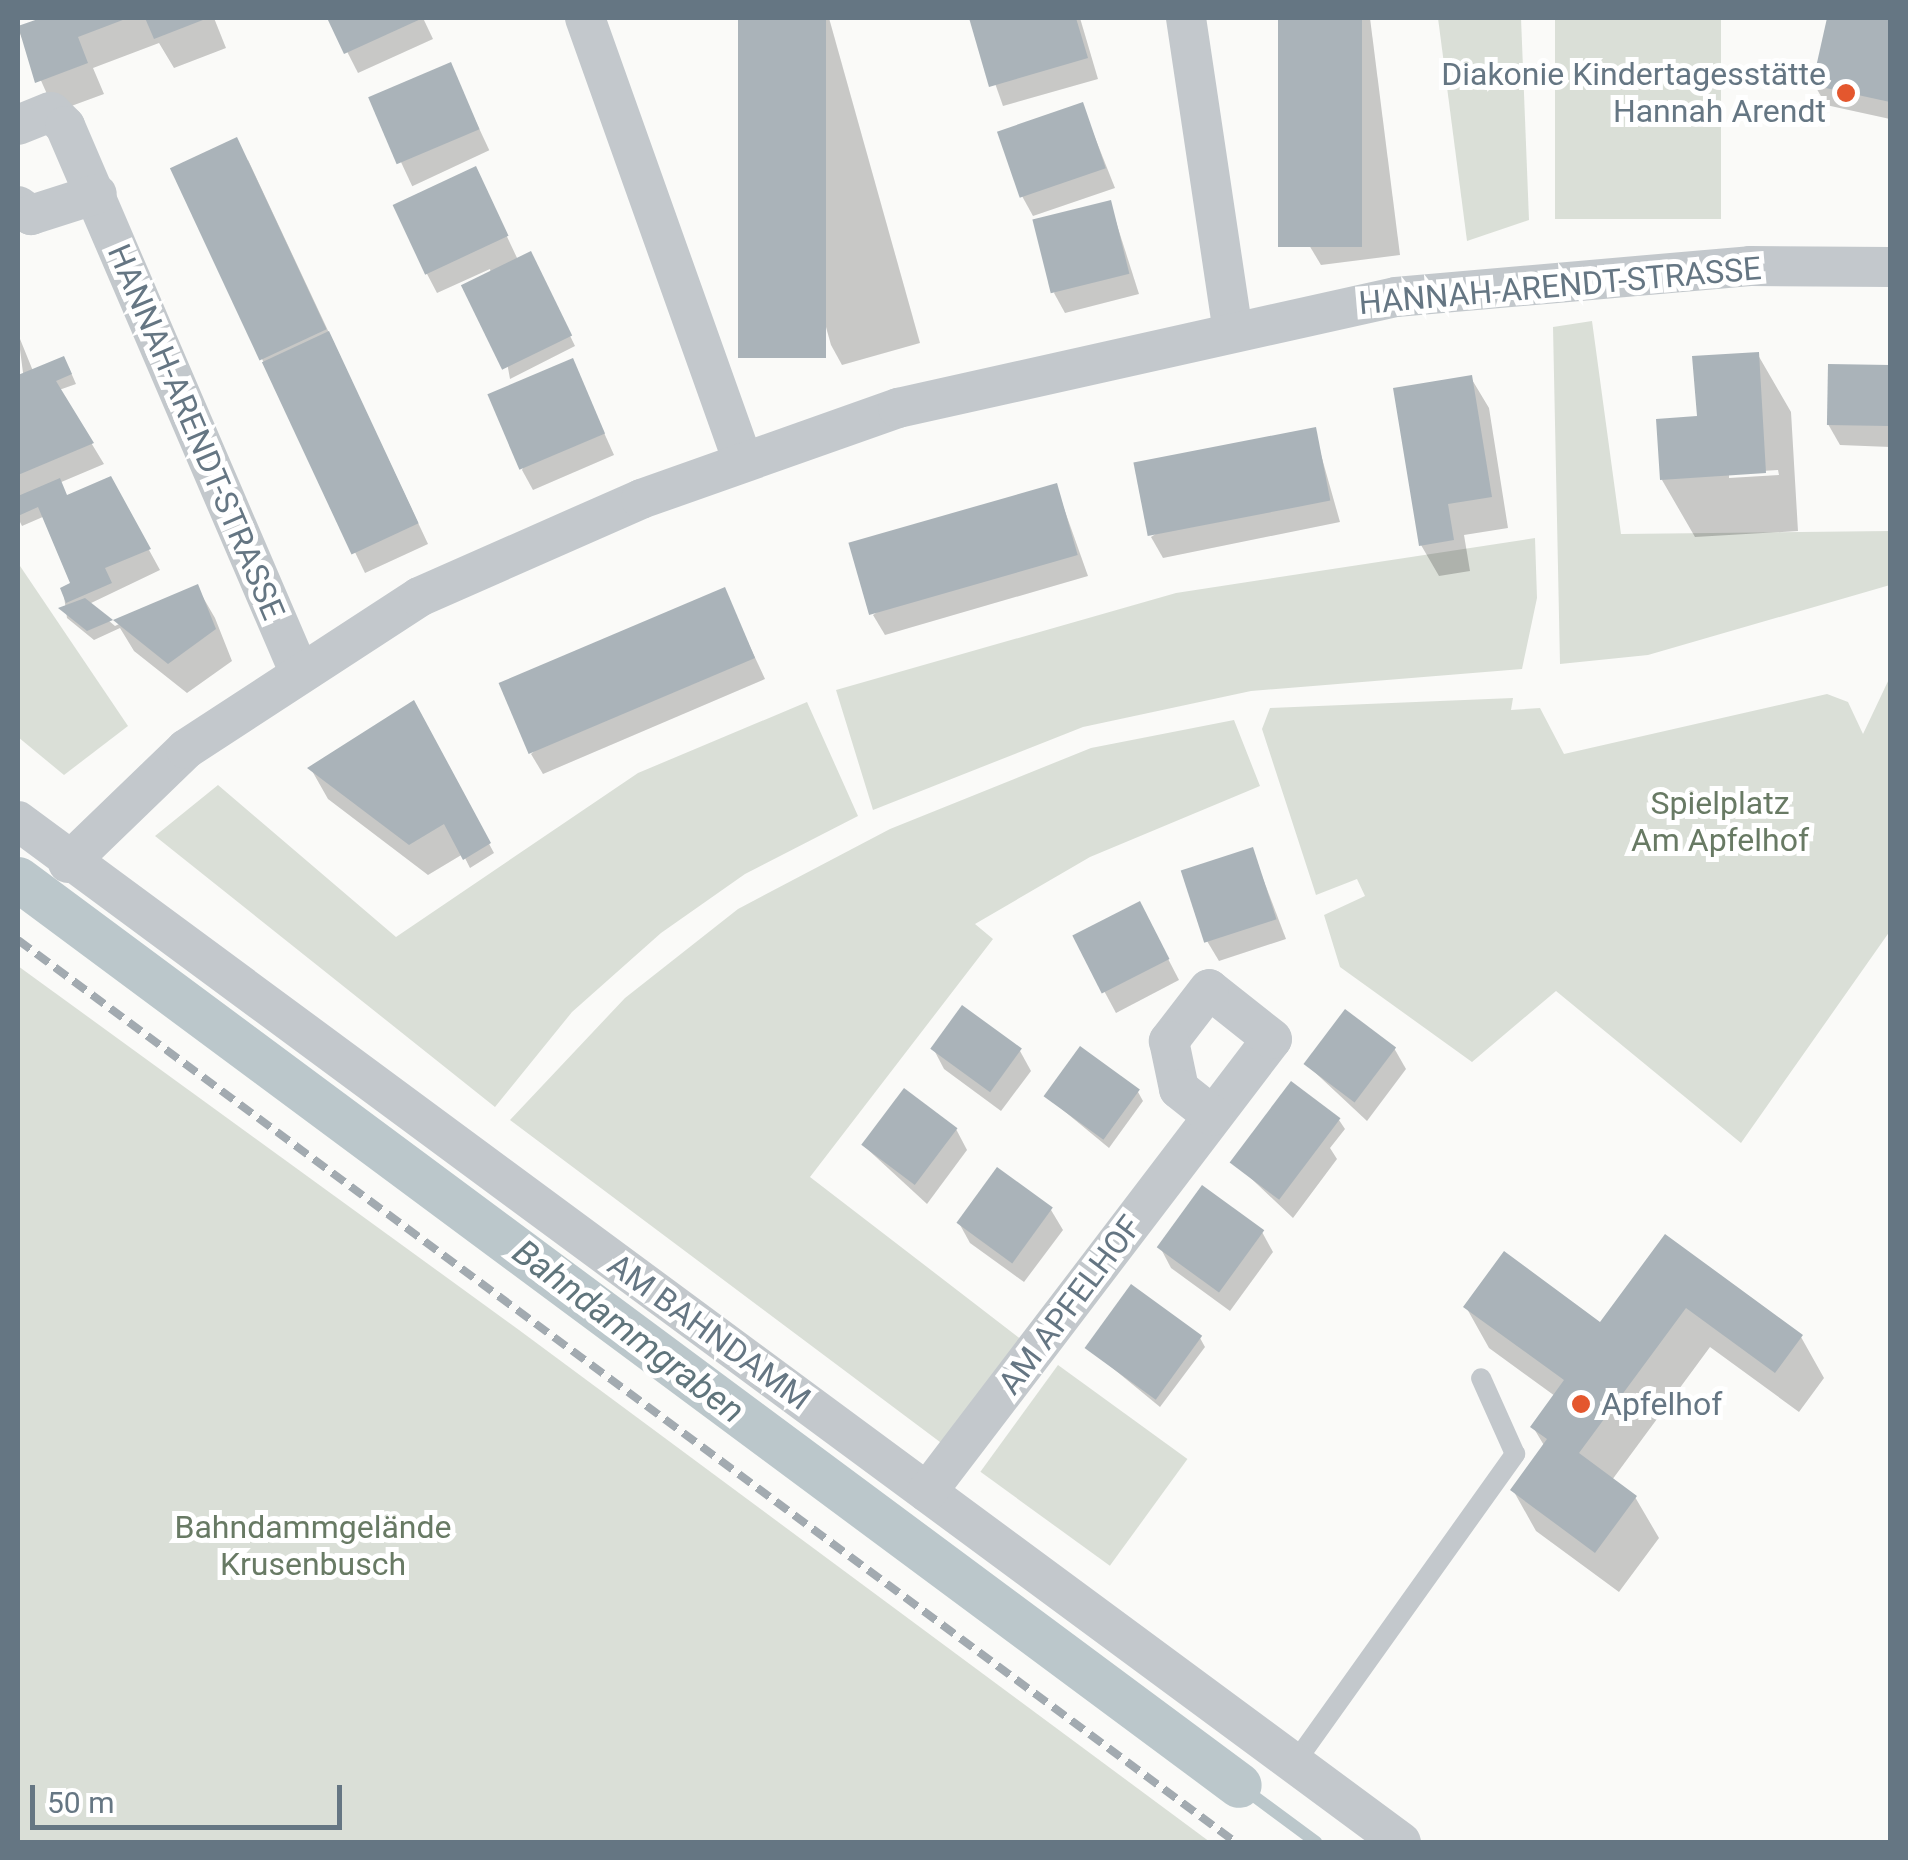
<!DOCTYPE html>
<html>
<head>
<meta charset="utf-8">
<style>
  body { margin:0 }
  #map { position:relative; width:1908px; height:1860px; overflow:hidden; background:#fafaf8; font-family:Roboto,sans-serif }
  div>[style] { position:absolute }
  .green>* { inset:0; background:#dadfd7; transform-origin:0 0 }
  .shadow>* { inset:0; background:#0003; transform-origin:0 0 }
  .stream>* { height:12px; margin:-6px; padding:0 6px; transform-origin:6px; border-radius:6px; background:#bbc7cb }
  .canal>* { height:45px; margin:-22.5px; padding:0 22.5px; transform-origin:22.5px; border-radius:22.5px; background:#bbc7cb }
  .building>* { inset:0; background:#aab3b9; transform-origin:0 0 }
  .lane>* { height:20px; margin:-10px; padding:0 10px; transform-origin:10px; border-radius:10px; background:#c3c8cc }
  .street>* { height:40px; margin:-20px; padding:0 20px; transform-origin:20px; border-radius:20px; background:#c3c8cc }
  .rail>* { height:8px; margin-top:-4px; transform-origin:0; background:repeating-linear-gradient(90deg,#a2aab0 0 15px,transparent 0 23px) }
  .dots>* { width:28px; height:28px; translate:-50% -50%; box-sizing:border-box; border:5px solid #fff; border-radius:50% }
  span { translate:-50% -50%; white-space:nowrap; text-align:center; line-height:1.15; -webkit-text-stroke:10px #fff; paint-order:stroke }
  .poi-label { font-size:32px; color:#657683 }
  .right { translate:-100% -50%; text-align:right }
  .left { translate:0 -50%; text-align:left }
  .street-label { font-size:32px; color:#657683 }
  .park-label { font-size:32px; color:#687a64 }
  .water-label { font-size:35px; color:#60757c; font-style:italic }
  .frame { position:absolute; inset:0; border:20px solid #657683; pointer-events:none }
  .scale { position:absolute; left:30px; top:1785px; width:312px; height:45px; box-sizing:border-box; border:5px solid #657683; border-top:0; padding-left:12px; font-size:30px; line-height:35px; white-space:nowrap; color:#657683; -webkit-text-stroke:8px #fff; paint-order:stroke }
</style>
</head>
<body>
<div id="map">
  <div class="green">
    <i style="clip-path:polygon(1438px 18px,1521px 18px,1529px 220px,1467px 241px)"></i>
    <i style="left:1555px;top:18px;width:166px;height:201px"></i>
    <i style="clip-path:polygon(1592px 321px,1621px 534px,1890px 531px,1890px 585px,1648px 655px,1560px 664px,1553px 327px)"></i>
    <i style="clip-path:polygon(1535px 538px,1537px 598px,1522px 669px,1251px 691px,1083px 727px,873px 810px,836px 690px,1176px 593px)"></i>
    <i style="clip-path:polygon(18px 563px,128px 726px,64px 775px,18px 737px)"></i>
    <i style="clip-path:polygon(1890px 677px,1890px 931px,1741px 1143px,1556px 991px,1472px 1062px,1340px 967px,1324px 915px,1365px 896px,1357px 879px,1316px 895px,1262px 729px,1270px 708px,1513px 698px,1511px 710px,1540px 708px,1564px 754px,1827px 694px,1848px 702px,1863px 734px)"></i>
    <i style="clip-path:polygon(807px 702px,858px 816px,745px 874px,661px 933px,572px 1012px,495px 1107px,155px 836px,218px 785px,396px 937px,638px 773px)"></i>
    <i style="clip-path:polygon(1234px 720px,1260px 786px,1090px 857px,975px 924px,993px 939px,810px 1177px,1022px 1340px,944px 1445px,510px 1120px,625px 998px,738px 909px,890px 829px,1091px 748px)"></i>
    <i style="clip-path:polygon(18px 966px,519px 1330px,1210px 1842px,18px 1842px)"></i>
    <i style="left:1058px;top:1365px;width:160px;height:132px;rotate:36deg"></i>
  </div>
  <div class="shadow">
    <i style="clip-path:polygon(48px 18px,214px 18px,226px 48px,174px 68px,159px 43px,93px 68px,104px 94px,55px 112px,18px 29px)"></i>
    <i style="clip-path:polygon(330px 18px,423px 18px,433px 39px,358px 73px)"></i>
    <i style="clip-path:polygon(740px 18px,829px 18px,920px 343px,842px 365px,831px 345px)"></i>
    <i style="clip-path:polygon(972px 18px,1080px 18px,1098px 79px,1003px 106px)"></i>
    <i style="clip-path:polygon(1280px 18px,1370px 18px,1400px 255px,1321px 265px,1309px 245px)"></i>
    <i style="clip-path:polygon(1829px 18px,1890px 18px,1890px 119px,1826px 105px,1814px 84px)"></i>
    <i style="left:450px;top:66px;width:93px;height:85px;rotate:65deg"></i>
    <i style="clip-path:polygon(1082px 105px,1115px 188px,1033px 216px,1022px 196px)"></i>
    <i style="clip-path:polygon(248px 160px,428px 544px,365px 573px,262px 359px)"></i>
    <i style="clip-path:polygon(475px 169px,518px 260px,535px 264px,575px 346px,510px 379px,490px 269px,437px 293px,426px 272px)"></i>
    <i style="clip-path:polygon(1110px 203px,1139px 294px,1065px 313px,1054px 293px)"></i>
    <i style="clip-path:polygon(18px 334px,33px 371px,69px 368px,76px 384px,59px 390px,104px 464px,59px 483px,67px 498px,110px 479px,160px 570px,89px 604px,115px 626px,197px 587px,215px 618px,232px 661px,187px 693px,134px 651px,120px 628px,94px 640px,67px 618px,63px 589px,74px 585px,45px 516px,22px 526px,18px 518px,18px 399px,26px 396px)"></i>
    <i style="clip-path:polygon(evenodd,1758px 355px,1791px 412px,1798px 531px,1695px 537px,1662px 480px,1699px 418px,1758px 355px,1778px 470px,1779px 475px,1729px 478px,1729px 473px,1778px 470px)"></i>
    <i style="clip-path:polygon(572px 361px,614px 455px,533px 490px,522px 470px)"></i>
    <i style="clip-path:polygon(1831px 366px,1890px 367px,1890px 447px,1840px 445px,1828px 424px)"></i>
    <i style="clip-path:polygon(1471px 378px,1489px 408px,1508px 528px,1464px 535px,1470px 571px,1439px 576px,1421px 545px)"></i>
    <i style="clip-path:polygon(1314px 430px,1340px 522px,1163px 558px,1151px 537px)"></i>
    <i style="clip-path:polygon(1056px 486px,1088px 576px,885px 635px,873px 615px)"></i>
    <i style="clip-path:polygon(724px 591px,765px 679px,543px 774px,531px 754px)"></i>
    <i style="clip-path:polygon(311px 769px,487px 840px,494px 853px,470px 868px,463px 854px,428px 875px,328px 799px)"></i>
    <i style="clip-path:polygon(1252px 850px,1286px 939px,1219px 961px,1207px 941px)"></i>
    <i style="clip-path:polygon(1150px 924px,1179px 980px,1116px 1013px,1075px 937px)"></i>
    <i style="clip-path:polygon(933px 1048px,1020px 1051px,1031px 1071px,1001px 1111px,944px 1069px)"></i>
    <i style="clip-path:polygon(1394px 1048px,1406px 1069px,1367px 1121px,1306px 1064px)"></i>
    <i style="clip-path:polygon(1138px 1092px,1143px 1101px,1109px 1148px,1046px 1096px)"></i>
    <i style="clip-path:polygon(1339px 1120px,1345px 1129px,1330px 1148px,1337px 1159px,1293px 1218px,1237px 1165px)"></i>
    <i style="clip-path:polygon(956px 1129px,967px 1150px,927px 1204px,864px 1146px)"></i>
    <i style="clip-path:polygon(1051px 1210px,1063px 1230px,1024px 1282px,970px 1243px,959px 1223px)"></i>
    <i style="clip-path:polygon(1262px 1232px,1273px 1252px,1230px 1311px,1171px 1268px,1160px 1247px)"></i>
    <i style="clip-path:polygon(1666px 1238px,1801px 1337px,1824px 1378px,1799px 1412px,1710px 1347px,1612px 1480px,1635px 1497px,1659px 1538px,1619px 1592px,1536px 1531px,1513px 1490px,1545px 1447px,1533px 1427px,1555px 1396px,1489px 1348px,1466px 1307px,1601px 1325px)"></i>
    <i style="clip-path:polygon(1200px 1338px,1205px 1347px,1160px 1407px,1087px 1347px)"></i>
  </div>
  <div class="stream">
    <i style="left:1239px;top:1785px;width:96px;rotate:36.5deg"></i>
  </div>
  <div class="canal">
    <i style="left:18px;top:879px;width:1520px;rotate:36.58deg"></i>
  </div>
  <div class="building">
    <i style="clip-path:polygon(41px 18px,128px 18px,78px 37px,88px 63px,35px 83px,18px 26px)"></i>
    <i style="clip-path:polygon(145px 18px,208px 18px,154px 39px)"></i>
    <i style="clip-path:polygon(327px 18px,423px 18px,344px 54px)"></i>
    <i style="left:738px;top:18px;width:88px;height:340px"></i>
    <i style="clip-path:polygon(969px 18px,1076px 18px,1088px 58px,989px 87px)"></i>
    <i style="left:1278px;top:18px;width:84px;height:229px"></i>
    <i style="clip-path:polygon(1827px 18px,1890px 18px,1890px 102px,1812px 85px)"></i>
    <i style="left:451px;top:62px;width:73px;height:90px;rotate:67deg"></i>
    <i style="left:1083px;top:102px;width:70px;height:91px;rotate:71deg"></i>
    <i style="left:237px;top:137px;width:212px;height:74px;rotate:65deg"></i>
    <i style="left:476px;top:166px;width:77px;height:92px;rotate:65deg"></i>
    <i style="left:1111px;top:200px;width:76px;height:81px;rotate:76deg"></i>
    <i style="left:531px;top:251px;width:94px;height:78px;rotate:64deg"></i>
    <i style="left:329px;top:331px;width:212px;height:74px;rotate:65deg"></i>
    <i style="clip-path:polygon(1759px 352px,1766px 473px,1660px 480px,1656px 419px,1697px 416px,1692px 356px)"></i>
    <i style="clip-path:polygon(64px 356px,72px 374px,56px 381px,94px 443px,18px 475px,18px 375px)"></i>
    <i style="left:573px;top:358px;width:82px;height:93px;rotate:67deg"></i>
    <i style="left:1828px;top:364px;width:62px;height:61px;rotate:1deg"></i>
    <i style="clip-path:polygon(1472px 375px,1492px 497px,1448px 504px,1454px 540px,1419px 546px,1393px 388px)"></i>
    <i style="left:1316px;top:427px;width:75px;height:186px;rotate:79deg"></i>
    <i style="clip-path:polygon(111px 476px,151px 549px,105px 568px,112px 583px,66px 603px,60px 588px,70px 583px,38px 507px,18px 516px,18px 496px,60px 478px,67px 495px)"></i>
    <i style="left:1057px;top:483px;width:75px;height:217px;rotate:74deg"></i>
    <i style="clip-path:polygon(198px 584px,216px 629px,168px 664px,113px 620px)"></i>
    <i style="left:725px;top:587px;width:77px;height:246px;rotate:67deg"></i>
    <i style="clip-path:polygon(85px 598px,113px 620px,87px 631px,58px 608px)"></i>
    <i style="clip-path:polygon(414px 700px,491px 843px,463px 860px,444px 824px,409px 845px,307px 768px)"></i>
    <i style="left:1253px;top:847px;width:76px;height:76px;rotate:72deg"></i>
    <i style="left:1140px;top:901px;width:65px;height:76px;rotate:63deg"></i>
    <i style="left:962px;top:1005px;width:74px;height:54px;rotate:36deg"></i>
    <i style="left:1345px;top:1009px;width:64px;height:69px;rotate:37deg"></i>
    <i style="left:1080px;top:1046px;width:74px;height:62px;rotate:36deg"></i>
    <i style="left:1291px;top:1081px;width:62px;height:102px;rotate:37deg"></i>
    <i style="left:904px;top:1088px;width:67px;height:71px;rotate:37deg"></i>
    <i style="left:997px;top:1167px;width:69px;height:69px;rotate:36deg"></i>
    <i style="left:1202px;top:1185px;width:77px;height:77px;rotate:36deg"></i>
    <i style="clip-path:polygon(1665px 1234px,1803px 1335px,1775px 1373px,1686px 1308px,1579px 1453px,1637px 1496px,1595px 1553px,1510px 1490px,1547px 1439px,1530px 1427px,1564px 1380px,1463px 1307px,1504px 1251px,1600px 1322px)"></i>
    <i style="left:1131px;top:1284px;width:88px;height:79px;rotate:36deg"></i>
  </div>
  <div class="lane">
    <i style="left:1294px;top:1764px;width:381px;rotate:-54.5deg"></i>
    <i style="left:1515px;top:1454px;width:83px;rotate:-114.1deg"></i>
  </div>
  <div class="street">
    <i style="left:585px;top:18px;width:469px;rotate:70.4deg"></i>
    <i style="left:1186px;top:18px;width:312px;rotate:81.5deg"></i>
    <i style="left:18px;top:125px;width:35px;rotate:-22deg"></i>
    <i style="left:51px;top:112px;width:20px;rotate:45deg"></i>
    <i style="left:65px;top:126px;width:591px;rotate:66.78deg"></i>
    <i style="left:18px;top:206px;width:16px;rotate:35deg"></i>
    <i style="left:31px;top:215px;width:69px;rotate:-17.7deg"></i>
    <i style="left:18px;top:821px;width:1719px;rotate:36.44deg"></i>
    <i style="left:68px;top:863px;width:164px;rotate:-44deg"></i>
    <i style="left:186px;top:749px;width:278px;rotate:-33.1deg"></i>
    <i style="left:419px;top:597px;width:243px;rotate:-23.8deg"></i>
    <i style="left:641px;top:499px;width:273px;rotate:-19.5deg"></i>
    <i style="left:898px;top:408px;width:510px;rotate:-12.57deg"></i>
    <i style="left:1396px;top:297px;width:355px;rotate:-5deg"></i>
    <i style="left:1750px;top:266px;width:140px;rotate:0.4deg"></i>
    <i style="left:927px;top:1492px;width:569px;rotate:-52.71deg"></i>
    <i style="left:1272px;top:1039px;width:80px;rotate:-141.6deg"></i>
    <i style="left:1209px;top:989px;width:66px;rotate:127.6deg"></i>
    <i style="left:1169px;top:1041px;width:49px;rotate:78.2deg"></i>
    <i style="left:1179px;top:1089px;width:43px;rotate:38.5deg"></i>
  </div>
  <div class="rail">
    <i style="left:18px;top:940px;width:1515px;rotate:36.54deg"></i>
  </div>
  <div class="dots">
    <i style="left:1846px;top:93px;background:#e4572e"></i>
    <i style="left:1581px;top:1404px;background:#e4572e"></i>
  </div>
  <div class="poi-label">
    <span class="right" style="left:1826px;top:93px">Diakonie Kindertagesstätte<br>Hannah Arendt</span>
    <span class="left" style="left:1601px;top:1404px">Apfelhof</span>
  </div>
  <div class="street-label">
    <span style="left:1560px;top:286px;rotate:-5deg">HANNAH-ARENDT-STRASSE</span>
    <span style="left:196px;top:432px;rotate:67deg">HANNAH-ARENDT-STRASSE</span>
    <span style="left:1070px;top:1305px;rotate:-53deg">AM APFELHOF</span>
    <span style="left:709px;top:1332px;rotate:36deg">AM BAHNDAMM</span>
  </div>
  <div class="park-label">
    <span style="left:1720px;top:822px">Spielplatz<br>Am Apfelhof</span>
    <span style="left:313px;top:1546px">Bahndammgelände<br>Krusenbusch</span>
  </div>
  <div class="water-label">
    <span style="left:628px;top:1332px;rotate:37deg">Bahndammgraben</span>
  </div>
  <div class="frame"></div>
  <div class="scale">50 m</div>
</div>
</body>
</html>
